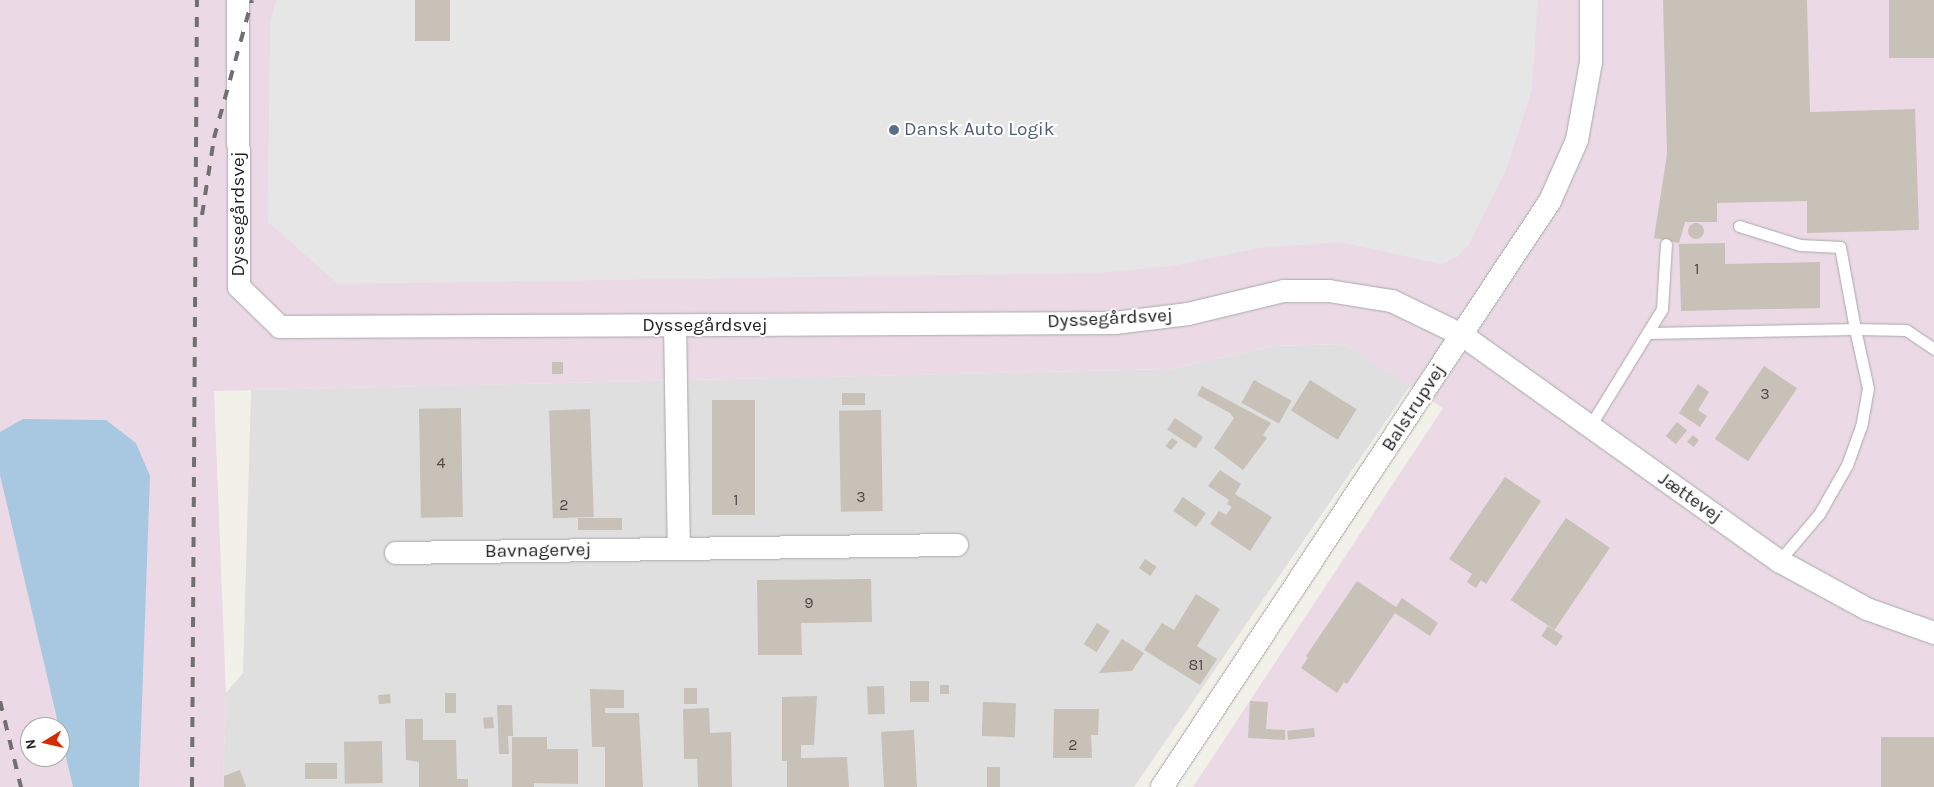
<!DOCTYPE html>
<html>
<head>
<meta charset="utf-8">
<style>
  body { margin:0 }
  #map { position:relative; width:1934px; height:787px; overflow:hidden; background:#f2f1e9; font-family:Karla,sans-serif }
  div>[style] { position:absolute }
  .residential>* { inset:0; background:#e0dfdf }
  .industrial>* { inset:0; background:#ebdae5 }
  .parking>* { inset:0; background:#e6e6e6 }
  .water>* { inset:0; background:#a8c8e1 }
  .building>* { inset:0; background:#c7c1b7; transform-origin:0 0 }
  .round { border-radius:50% }
  .roads { filter:drop-shadow(0 0 1px #a9a9a9) drop-shadow(0 0 1px #a9a9a9) }
  .service>* { height:11px; margin:-5.5px; padding:0 5.5px; transform-origin:5.5px; border-radius:5.5px; background:#fff }
  .minor>* { height:22px; margin:-11px; padding:0 11px; transform-origin:11px; border-radius:11px; background:#fff }
  .rail>* { height:4px; margin-top:-2px; transform-origin:0; background:repeating-linear-gradient(90deg,#707070 0 10px,transparent 0 20px) }
  .dots>* { width:14px; height:14px; translate:-50% -50%; box-sizing:border-box; border:2px solid #fff; border-radius:50% }
  span { translate:-50% -50%; white-space:nowrap; text-align:center; line-height:1.15; -webkit-text-stroke:4px #fff; paint-order:stroke }
  .number-label { font-size:16px; color:#4b4a47 }
  .number-label span { -webkit-text-stroke-width:0 }
  .service-label { font-size:19px; color:#4e5e75 }
  .left { translate:0 -50%; text-align:left }
  .street-label { font-size:19px; color:#222 }
  .north { position:absolute; left:20px; top:717px; width:50px; height:50px; box-sizing:border-box; background:#fff; border:1px solid #a7a7a7; border-radius:50%; rotate:261deg; font-size:14px; font-weight:700; line-height:20px; text-align:center; color:#222 }
  .north::after { content:''; display:block; margin:auto; width:18px; height:22px; background:#d42b00; clip-path:polygon(50% 0,100% 100%,50% 72%,0 100%) }
</style>
</head>
<body>
<div id="map">
  <div class="residential">
    <i style="clip-path:polygon(1344px 344px,1410px 386px,1134px 787px,223px 787px,226px 693px,243px 673px,251px 390px,1171px 369px,1273px 346px)"></i>
  </div>
  <div class="industrial">
    <i style="clip-path:polygon(evenodd,0 0,1934px 0,1934px 787px,1193px 787px,1443px 408px,1344px 344px,1273px 346px,1171px 369px,214px 391px,226px 693px,223px 787px,0 787px,0 0,30px 727px,60px 727px,60px 757px,30px 757px,30px 727px)"></i>
  </div>
  <div class="parking">
    <i style="clip-path:polygon(276px 0,1538px 0,1532px 89px,1506px 170px,1469px 244px,1457px 257px,1441px 264px,1340px 242px,1259px 248px,1172px 266px,1097px 273px,338px 284px,268px 222px,270px 22px)"></i>
  </div>
  <div class="water">
    <i style="clip-path:polygon(23px 419px,106px 420px,136px 443px,150px 476px,139px 787px,73px 787px,0 475px,0 432px)"></i>
  </div>
  <div class="building">
    <i style="left:415px;top:0;width:35px;height:41px"></i>
    <i style="clip-path:polygon(1663px 0,1807px 0,1810px 112px,1915px 109px,1919px 230px,1807px 233px,1807px 201px,1717px 203px,1717px 222px,1685px 222px,1679px 243px,1654px 238px,1667px 154px)"></i>
    <i style="left:1889px;top:0;width:45px;height:58px"></i>
    <i class="round" style="left:1688px;top:223px;width:16px;height:16px"></i>
    <i style="clip-path:polygon(1725px 243px,1725px 264px,1820px 262px,1820px 308px,1681px 311px,1679px 244px)"></i>
    <i style="left:552px;top:362px;width:11px;height:12px"></i>
    <i style="left:1764px;top:366px;width:40px;height:88px;rotate:34deg"></i>
    <i style="left:1254px;top:380px;width:43px;height:26px;rotate:29deg"></i>
    <i style="left:1310px;top:380px;width:55px;height:36px;rotate:32deg"></i>
    <i style="clip-path:polygon(1698px 384px,1709px 392px,1698px 410px,1707px 416px,1700px 427px,1679px 413px)"></i>
    <i style="clip-path:polygon(1202px 386px,1271px 423px,1263px 435px,1267px 438px,1243px 470px,1214px 448px,1234px 418px,1230px 413px,1197px 395px)"></i>
    <i style="left:842px;top:393px;width:23px;height:12px"></i>
    <i style="left:712px;top:400px;width:43px;height:115px"></i>
    <i style="left:461px;top:408px;width:109px;height:42px;rotate:89deg"></i>
    <i style="left:590px;top:409px;width:108px;height:41px;rotate:88deg"></i>
    <i style="left:881px;top:410px;width:101px;height:42px;rotate:89deg"></i>
    <i style="left:1175px;top:418px;width:34px;height:14px;rotate:34deg"></i>
    <i style="left:1677px;top:422px;width:13px;height:18px;rotate:39deg"></i>
    <i style="clip-path:polygon(1693px 435px,1699px 440px,1694px 447px,1687px 442px)"></i>
    <i style="clip-path:polygon(1172px 438px,1178px 442px,1171px 450px,1165px 446px)"></i>
    <i style="clip-path:polygon(1220px 470px,1241px 484px,1235px 494px,1272px 517px,1250px 551px,1210px 524px,1219px 511px,1226px 515px,1232px 507px,1227px 504px,1229px 500px,1208px 486px)"></i>
    <i style="clip-path:polygon(1505px 477px,1541px 501px,1486px 584px,1481px 580px,1476px 588px,1467px 582px,1472px 574px,1449px 559px)"></i>
    <i style="left:1183px;top:497px;width:28px;height:17px;rotate:35deg"></i>
    <i style="left:622px;top:518px;width:12px;height:44px;rotate:90deg"></i>
    <i style="left:1566px;top:518px;width:53px;height:99px;rotate:34deg"></i>
    <i style="left:1145px;top:559px;width:14px;height:11px;rotate:34deg"></i>
    <i style="clip-path:polygon(871px 579px,872px 622px,801px 623px,802px 655px,758px 655px,757px 580px)"></i>
    <i style="clip-path:polygon(1357px 581px,1396px 607px,1402px 598px,1438px 623px,1430px 636px,1395px 613px,1347px 684px,1344px 682px,1337px 693px,1301px 668px,1308px 658px,1306px 656px)"></i>
    <i style="clip-path:polygon(1196px 594px,1220px 609px,1197px 646px,1217px 659px,1200px 685px,1144px 650px,1162px 623px,1174px 630px)"></i>
    <i style="left:1097px;top:623px;width:15px;height:25px;rotate:32deg"></i>
    <i style="left:1548px;top:626px;width:18px;height:12px;rotate:34deg"></i>
    <i style="clip-path:polygon(1122px 639px,1144px 653px,1132px 671px,1099px 673px)"></i>
    <i style="left:910px;top:681px;width:19px;height:21px"></i>
    <i style="left:940px;top:685px;width:9px;height:9px"></i>
    <i style="left:884px;top:686px;width:28px;height:17px;rotate:88deg"></i>
    <i style="left:684px;top:688px;width:13px;height:16px"></i>
    <i style="clip-path:polygon(590px 689px,624px 690px,624px 708px,605px 708px,605px 713px,639px 713px,643px 787px,605px 787px,605px 747px,592px 747px)"></i>
    <i style="left:445px;top:693px;width:11px;height:20px"></i>
    <i style="left:390px;top:694px;width:9px;height:12px;rotate:84deg"></i>
    <i style="clip-path:polygon(817px 696px,814px 745px,801px 745px,801px 758px,847px 757px,849px 787px,787px 787px,787px 761px,782px 761px,782px 697px)"></i>
    <i style="clip-path:polygon(1250px 701px,1268px 702px,1266px 729px,1285px 730px,1285px 740px,1248px 738px)"></i>
    <i style="left:983px;top:702px;width:33px;height:34px;rotate:2deg"></i>
    <i style="clip-path:polygon(497px 705px,512px 705px,513px 736px,508px 736px,509px 754px,499px 754px)"></i>
    <i style="clip-path:polygon(709px 708px,710px 733px,731px 732px,732px 787px,698px 787px,697px 759px,684px 759px,683px 709px)"></i>
    <i style="clip-path:polygon(1054px 709px,1099px 709px,1098px 735px,1091px 735px,1092px 758px,1053px 758px)"></i>
    <i style="left:493px;top:717px;width:11px;height:10px;rotate:85deg"></i>
    <i style="clip-path:polygon(405px 719px,423px 719px,423px 740px,456px 740px,457px 779px,468px 779px,468px 787px,419px 787px,419px 762px,406px 760px)"></i>
    <i style="left:1314px;top:728px;width:9px;height:27px;rotate:84deg"></i>
    <i style="left:914px;top:730px;width:57px;height:33px;rotate:87deg"></i>
    <i style="clip-path:polygon(512px 737px,547px 737px,547px 749px,578px 749px,578px 784px,534px 783px,534px 787px,512px 787px)"></i>
    <i style="left:1934px;top:737px;width:50px;height:53px;rotate:90deg"></i>
    <i style="left:382px;top:741px;width:42px;height:38px;rotate:89deg"></i>
    <i style="left:337px;top:763px;width:16px;height:32px;rotate:90deg"></i>
    <i style="left:987px;top:767px;width:13px;height:20px"></i>
    <i style="clip-path:polygon(240px 770px,246px 787px,224px 787px,224px 776px)"></i>
  </div>
  <div class="roads">
    <div class="service">
      <i style="left:1739px;top:226px;width:64px;rotate:17.3deg"></i>
      <i style="left:1800px;top:245px;width:40px;rotate:2.9deg"></i>
      <i style="left:1840px;top:247px;width:83px;rotate:79.6deg"></i>
      <i style="left:1855px;top:329px;width:51px;rotate:1.1deg"></i>
      <i style="left:1906px;top:330px;width:34px;rotate:34deg"></i>
      <i style="left:1648px;top:333px;width:207px;rotate:-1.1deg"></i>
      <i style="left:1855px;top:329px;width:60px;rotate:77.6deg"></i>
      <i style="left:1868px;top:388px;width:39px;rotate:100deg"></i>
      <i style="left:1861px;top:426px;width:41px;rotate:109.7deg"></i>
      <i style="left:1847px;top:465px;width:56px;rotate:119.7deg"></i>
      <i style="left:1819px;top:514px;width:62px;rotate:130.4deg"></i>
      <i style="left:1590px;top:426px;width:137px;rotate:-58.4deg"></i>
      <i style="left:1662px;top:309px;width:65px;rotate:-86.5deg"></i>
    </div>
    <div class="minor">
      <i style="left:238px;top:0;width:287px;rotate:89.8deg"></i>
      <i style="left:239px;top:287px;width:57px;rotate:44.3deg"></i>
      <i style="left:280px;top:327px;width:835px;rotate:-0.27deg"></i>
      <i style="left:1115px;top:323px;width:74px;rotate:-7deg"></i>
      <i style="left:1188px;top:314px;width:99px;rotate:-13.5deg"></i>
      <i style="left:1284px;top:291px;width:45px"></i>
      <i style="left:1329px;top:291px;width:64px;rotate:9deg"></i>
      <i style="left:1392px;top:301px;width:78px;rotate:25.9deg"></i>
      <i style="left:1462px;top:335px;width:389px;rotate:35.5deg"></i>
      <i style="left:1779px;top:561px;width:100px;rotate:28.6deg"></i>
      <i style="left:1867px;top:609px;width:71px;rotate:19.7deg"></i>
      <i style="left:675px;top:326px;width:223px;rotate:89deg"></i>
      <i style="left:396px;top:553px;width:561px;rotate:-0.82deg"></i>
      <i style="left:1162px;top:787px;width:703px;rotate:-56.49deg"></i>
      <i style="left:1550px;top:201px;width:67px;rotate:-66.1deg"></i>
      <i style="left:1577px;top:140px;width:79px;rotate:-79.8deg"></i>
      <i style="left:1591px;top:62px;width:62px;rotate:-90deg"></i>
    </div>
  </div>
  <div class="rail">
    <i style="left:202px;top:215px;width:78px;rotate:-81.1deg"></i>
    <i style="left:214px;top:138px;width:143px;rotate:-74.6deg"></i>
    <i style="left:0;top:701px;width:89px;rotate:76.3deg"></i>
    <i style="left:192px;top:787px;width:787px;rotate:-89.64deg"></i>
  </div>
  <div class="dots">
    <i style="left:894px;top:130px;background:#5c6f8a"></i>
  </div>
  <div class="number-label">
    <span style="left:1697px;top:269px">1</span>
    <span style="left:1765px;top:394px">3</span>
    <span style="left:441px;top:463px">4</span>
    <span style="left:861px;top:497px">3</span>
    <span style="left:736px;top:500px">1</span>
    <span style="left:564px;top:505px">2</span>
    <span style="left:809px;top:603px">9</span>
    <span style="left:1196px;top:665px">81</span>
    <span style="left:1073px;top:745px">2</span>
  </div>
  <div class="service-label">
    <span class="left" style="left:904px;top:130px">Dansk Auto Logik</span>
  </div>
  <div class="street-label">
    <span style="left:239px;top:214px;rotate:-90deg">Dyssegårdsvej</span>
    <span style="left:1110px;top:319px;rotate:-3deg">Dyssegårdsvej</span>
    <span style="left:705px;top:326px">Dyssegårdsvej</span>
    <span style="left:1414px;top:408px;rotate:-57deg">Balstrupvej</span>
    <span style="left:1690px;top:498px;rotate:35deg">Jættevej</span>
    <span style="left:538px;top:551px;rotate:-1deg">Bavnagervej</span>
  </div>
  <div class="north">N</div>
</div>
</body>
</html>
